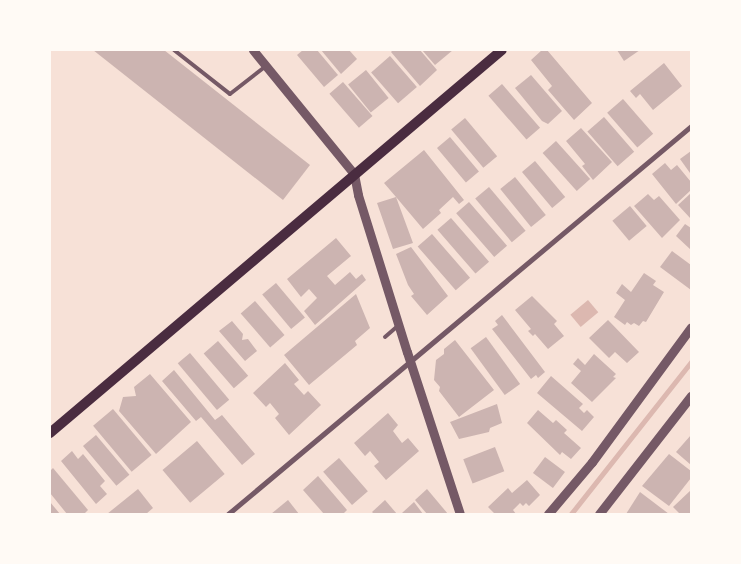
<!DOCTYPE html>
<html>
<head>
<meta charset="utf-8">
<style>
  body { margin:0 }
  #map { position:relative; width:741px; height:564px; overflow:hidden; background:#f7e1d7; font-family:"IBM Plex Sans",sans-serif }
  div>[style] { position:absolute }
  .water>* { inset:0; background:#dcb8b0; transform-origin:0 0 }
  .stream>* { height:4.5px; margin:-2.25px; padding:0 2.25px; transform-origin:2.25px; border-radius:2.25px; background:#dcb8b0 }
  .building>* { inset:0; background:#ccb4b1; transform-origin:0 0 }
  .service>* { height:4px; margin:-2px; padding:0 2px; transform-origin:2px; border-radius:2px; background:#755966 }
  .minor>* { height:5px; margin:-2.5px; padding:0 2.5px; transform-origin:2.5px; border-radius:2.5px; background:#755966 }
  .tertiary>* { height:9px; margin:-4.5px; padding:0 4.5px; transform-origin:4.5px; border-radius:4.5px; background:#755966 }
  .secondary>* { height:10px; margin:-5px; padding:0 5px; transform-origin:5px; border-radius:5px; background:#4a2c40 }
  span { translate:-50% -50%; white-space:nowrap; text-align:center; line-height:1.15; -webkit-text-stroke:4px #fffaf5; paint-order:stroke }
  .frame { position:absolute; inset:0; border:51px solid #fffaf5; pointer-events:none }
</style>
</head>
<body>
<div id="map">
  <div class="water">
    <i style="left:588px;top:300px;width:16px;height:23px;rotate:50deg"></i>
  </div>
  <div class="stream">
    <i style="left:571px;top:514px;width:194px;rotate:-51.7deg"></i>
  </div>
  <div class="building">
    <i style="clip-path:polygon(93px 50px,164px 50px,310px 165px,283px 200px)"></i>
    <i style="clip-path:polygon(303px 50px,317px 50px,338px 75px,324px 87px,297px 55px)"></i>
    <i style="clip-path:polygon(321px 50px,349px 50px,357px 59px,341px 74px)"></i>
    <i style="clip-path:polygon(393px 50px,420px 50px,437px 70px,420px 86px,391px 52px)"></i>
    <i style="clip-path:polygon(422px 50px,453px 50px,435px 65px)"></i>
    <i style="clip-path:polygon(542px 50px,547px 50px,592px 103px,574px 120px,548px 90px,552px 86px,531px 60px)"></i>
    <i style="clip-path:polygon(617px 50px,640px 50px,624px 61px)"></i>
    <i style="left:390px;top:56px;width:41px;height:25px;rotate:49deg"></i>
    <i style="clip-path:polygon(664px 63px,682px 86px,653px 110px,640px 94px,636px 98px,630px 91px)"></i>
    <i style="left:366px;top:70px;width:36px;height:23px;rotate:51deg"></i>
    <i style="clip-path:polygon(531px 75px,562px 111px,548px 124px,542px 121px,515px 88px)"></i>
    <i style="left:343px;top:82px;width:45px;height:18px;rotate:49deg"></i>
    <i style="left:502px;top:84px;width:58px;height:18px;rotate:49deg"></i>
    <i style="left:623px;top:99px;width:46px;height:21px;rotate:49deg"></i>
    <i style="left:604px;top:117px;width:46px;height:22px;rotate:49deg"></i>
    <i style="left:465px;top:118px;width:50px;height:18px;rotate:50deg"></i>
    <i style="clip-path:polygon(581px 128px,612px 162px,593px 180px,582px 166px,585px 164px,566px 141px)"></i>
    <i style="left:450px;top:137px;width:45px;height:17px;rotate:50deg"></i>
    <i style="left:556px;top:141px;width:51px;height:18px;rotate:48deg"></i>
    <i style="clip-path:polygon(424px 150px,464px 200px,459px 204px,453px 197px,439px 210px,441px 213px,423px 229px,396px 197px,413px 243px,393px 249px,377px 203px,396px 197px,384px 183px)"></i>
    <i style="clip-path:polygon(691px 151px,691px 173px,690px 173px,680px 159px)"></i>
    <i style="left:535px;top:161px;width:47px;height:17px;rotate:50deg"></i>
    <i style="clip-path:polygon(665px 163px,671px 170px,677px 165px,691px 182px,691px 190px,676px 204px,652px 174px)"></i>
    <i style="left:515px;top:177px;width:49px;height:19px;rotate:51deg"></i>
    <i style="left:489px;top:187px;width:57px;height:18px;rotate:50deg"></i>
    <i style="clip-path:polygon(691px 193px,691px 219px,678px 205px)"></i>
    <i style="clip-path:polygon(648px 194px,654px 200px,659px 196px,680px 220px,662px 238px,634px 206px)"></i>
    <i style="left:469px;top:202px;width:58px;height:17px;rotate:49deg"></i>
    <i style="left:630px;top:206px;width:26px;height:23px;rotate:50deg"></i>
    <i style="left:451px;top:218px;width:58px;height:18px;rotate:49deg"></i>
    <i style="clip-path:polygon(685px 224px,691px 228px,691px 250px,676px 236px)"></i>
    <i style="left:432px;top:234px;width:58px;height:19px;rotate:49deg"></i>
    <i style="clip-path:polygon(336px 238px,351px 256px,327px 276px,335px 285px,350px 272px,356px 279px,362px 274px,366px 280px,315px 325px,304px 311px,317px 298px,309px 289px,301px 297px,287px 279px)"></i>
    <i style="clip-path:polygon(411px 247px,448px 296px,427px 315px,411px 296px,414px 294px,408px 285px,396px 254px)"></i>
    <i style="clip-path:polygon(672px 251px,691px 265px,691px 290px,660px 267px)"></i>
    <i style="clip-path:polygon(644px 273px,656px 281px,653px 285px,664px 292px,646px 322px,643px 321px,639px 326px,634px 323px,631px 325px,627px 322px,625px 325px,614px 317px,625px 300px,616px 293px,622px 284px,631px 292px)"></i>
    <i style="left:276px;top:283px;width:45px;height:18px;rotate:50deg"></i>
    <i style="clip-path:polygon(356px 294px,370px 328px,355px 341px,357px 345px,309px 385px,284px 355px)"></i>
    <i style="clip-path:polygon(532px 296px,557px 321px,554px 324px,564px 336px,548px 349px,535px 334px,533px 336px,528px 331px,531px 329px,515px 310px)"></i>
    <i style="left:255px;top:301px;width:45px;height:19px;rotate:49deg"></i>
    <i style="clip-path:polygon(502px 315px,545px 372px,538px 378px,536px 375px,531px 379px,492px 329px,498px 325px,495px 321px)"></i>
    <i style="clip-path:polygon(608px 320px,639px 352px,627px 363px,615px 352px,609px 358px,589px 338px)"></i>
    <i style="clip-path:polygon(232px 321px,243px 334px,242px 340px,248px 339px,257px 351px,245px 361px,219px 331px)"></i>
    <i style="left:486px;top:337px;width:58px;height:19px;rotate:54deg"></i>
    <i style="clip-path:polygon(455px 340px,494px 390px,459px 417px,439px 391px,440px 387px,434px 380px,436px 360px,444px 354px,444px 349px)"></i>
    <i style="left:218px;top:341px;width:46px;height:19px;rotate:49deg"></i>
    <i style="left:190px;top:353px;width:61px;height:16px;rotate:50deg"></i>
    <i style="clip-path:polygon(594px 354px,616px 374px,613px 377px,616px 378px,592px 402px,571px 383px,581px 371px,573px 364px,578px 358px,585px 365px)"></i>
    <i style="clip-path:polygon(285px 363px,299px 380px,294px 384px,304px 395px,308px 391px,321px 405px,289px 435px,275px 418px,279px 414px,270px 403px,266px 407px,253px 393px)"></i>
    <i style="clip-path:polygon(174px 370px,215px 420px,222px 415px,255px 454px,242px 465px,201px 417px,196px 421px,162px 381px)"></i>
    <i style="clip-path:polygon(150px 374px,191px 422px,156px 454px,119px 411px,123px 397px,136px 396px,134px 387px)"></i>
    <i style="clip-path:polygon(551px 376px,583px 404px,579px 408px,584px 413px,587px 410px,594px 417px,582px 431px,537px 393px)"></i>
    <i style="clip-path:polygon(497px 404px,502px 423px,490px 428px,489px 432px,459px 439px,450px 422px)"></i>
    <i style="left:113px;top:409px;width:60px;height:26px;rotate:50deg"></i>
    <i style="clip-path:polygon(538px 410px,553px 423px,556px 420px,567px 430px,564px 433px,581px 448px,571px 459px,562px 452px,560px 455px,527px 423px)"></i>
    <i style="clip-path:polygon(388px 413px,398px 425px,393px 431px,402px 443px,408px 438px,419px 451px,386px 480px,374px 466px,379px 462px,370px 451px,365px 456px,354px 443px)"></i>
    <i style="left:96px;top:435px;width:52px;height:17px;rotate:50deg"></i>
    <i style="clip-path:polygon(691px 435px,691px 465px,676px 452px)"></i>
    <i style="left:197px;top:441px;width:43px;height:45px;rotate:50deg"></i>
    <i style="left:495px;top:447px;width:26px;height:34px;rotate:69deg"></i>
    <i style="clip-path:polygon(72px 451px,78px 459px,83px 454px,105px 481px,100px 486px,107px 494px,96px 504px,61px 461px)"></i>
    <i style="clip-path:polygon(669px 454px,691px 471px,691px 478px,669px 506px,642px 486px)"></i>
    <i style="left:545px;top:457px;width:25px;height:20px;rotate:37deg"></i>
    <i style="left:339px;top:458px;width:44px;height:21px;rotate:49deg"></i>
    <i style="clip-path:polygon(53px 468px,88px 510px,84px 514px,67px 514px,50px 493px,50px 471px)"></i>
    <i style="clip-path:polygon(318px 476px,347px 510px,343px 514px,324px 514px,303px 490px)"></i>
    <i style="clip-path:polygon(527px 480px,540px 495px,529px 506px,526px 503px,523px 506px,520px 503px,513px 510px,516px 514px,495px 514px,488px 507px,508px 488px,512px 493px)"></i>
    <i style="clip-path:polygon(138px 489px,153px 508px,146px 514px,107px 514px)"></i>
    <i style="clip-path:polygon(427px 489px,448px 514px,427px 514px,415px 500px)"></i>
    <i style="clip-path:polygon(691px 490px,691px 514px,680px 514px,673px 507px)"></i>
    <i style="clip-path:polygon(640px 492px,669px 514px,626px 514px)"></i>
    <i style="clip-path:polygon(288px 500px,299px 514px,271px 514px)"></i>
    <i style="clip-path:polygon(385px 500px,397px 514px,374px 514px,372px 512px)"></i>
    <i style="clip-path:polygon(50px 502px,60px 514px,50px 514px)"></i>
    <i style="clip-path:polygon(414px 502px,423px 514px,403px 514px,402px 513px)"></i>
  </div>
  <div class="service">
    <i style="left:174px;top:50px;width:71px;rotate:38.2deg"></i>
    <i style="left:230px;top:94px;width:46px;rotate:-37.9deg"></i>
    <i style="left:385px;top:337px;width:18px;rotate:-41deg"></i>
  </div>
  <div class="minor">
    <i style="left:228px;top:514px;width:604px;rotate:-39.96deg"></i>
  </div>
  <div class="tertiary">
    <i style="left:253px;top:50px;width:160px;rotate:50.8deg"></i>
    <i style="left:354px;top:174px;width:21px;rotate:79deg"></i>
    <i style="left:358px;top:195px;width:164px;rotate:72.7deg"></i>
    <i style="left:407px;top:352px;width:170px;rotate:71.9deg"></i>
    <i style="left:548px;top:514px;width:68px;rotate:-49.8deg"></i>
    <i style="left:592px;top:462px;width:167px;rotate:-53.7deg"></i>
    <i style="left:599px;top:514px;width:150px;rotate:-52.1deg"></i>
  </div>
  <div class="secondary">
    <i style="left:50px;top:433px;width:592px;rotate:-40.28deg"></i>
  </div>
  <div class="frame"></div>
</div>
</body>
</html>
